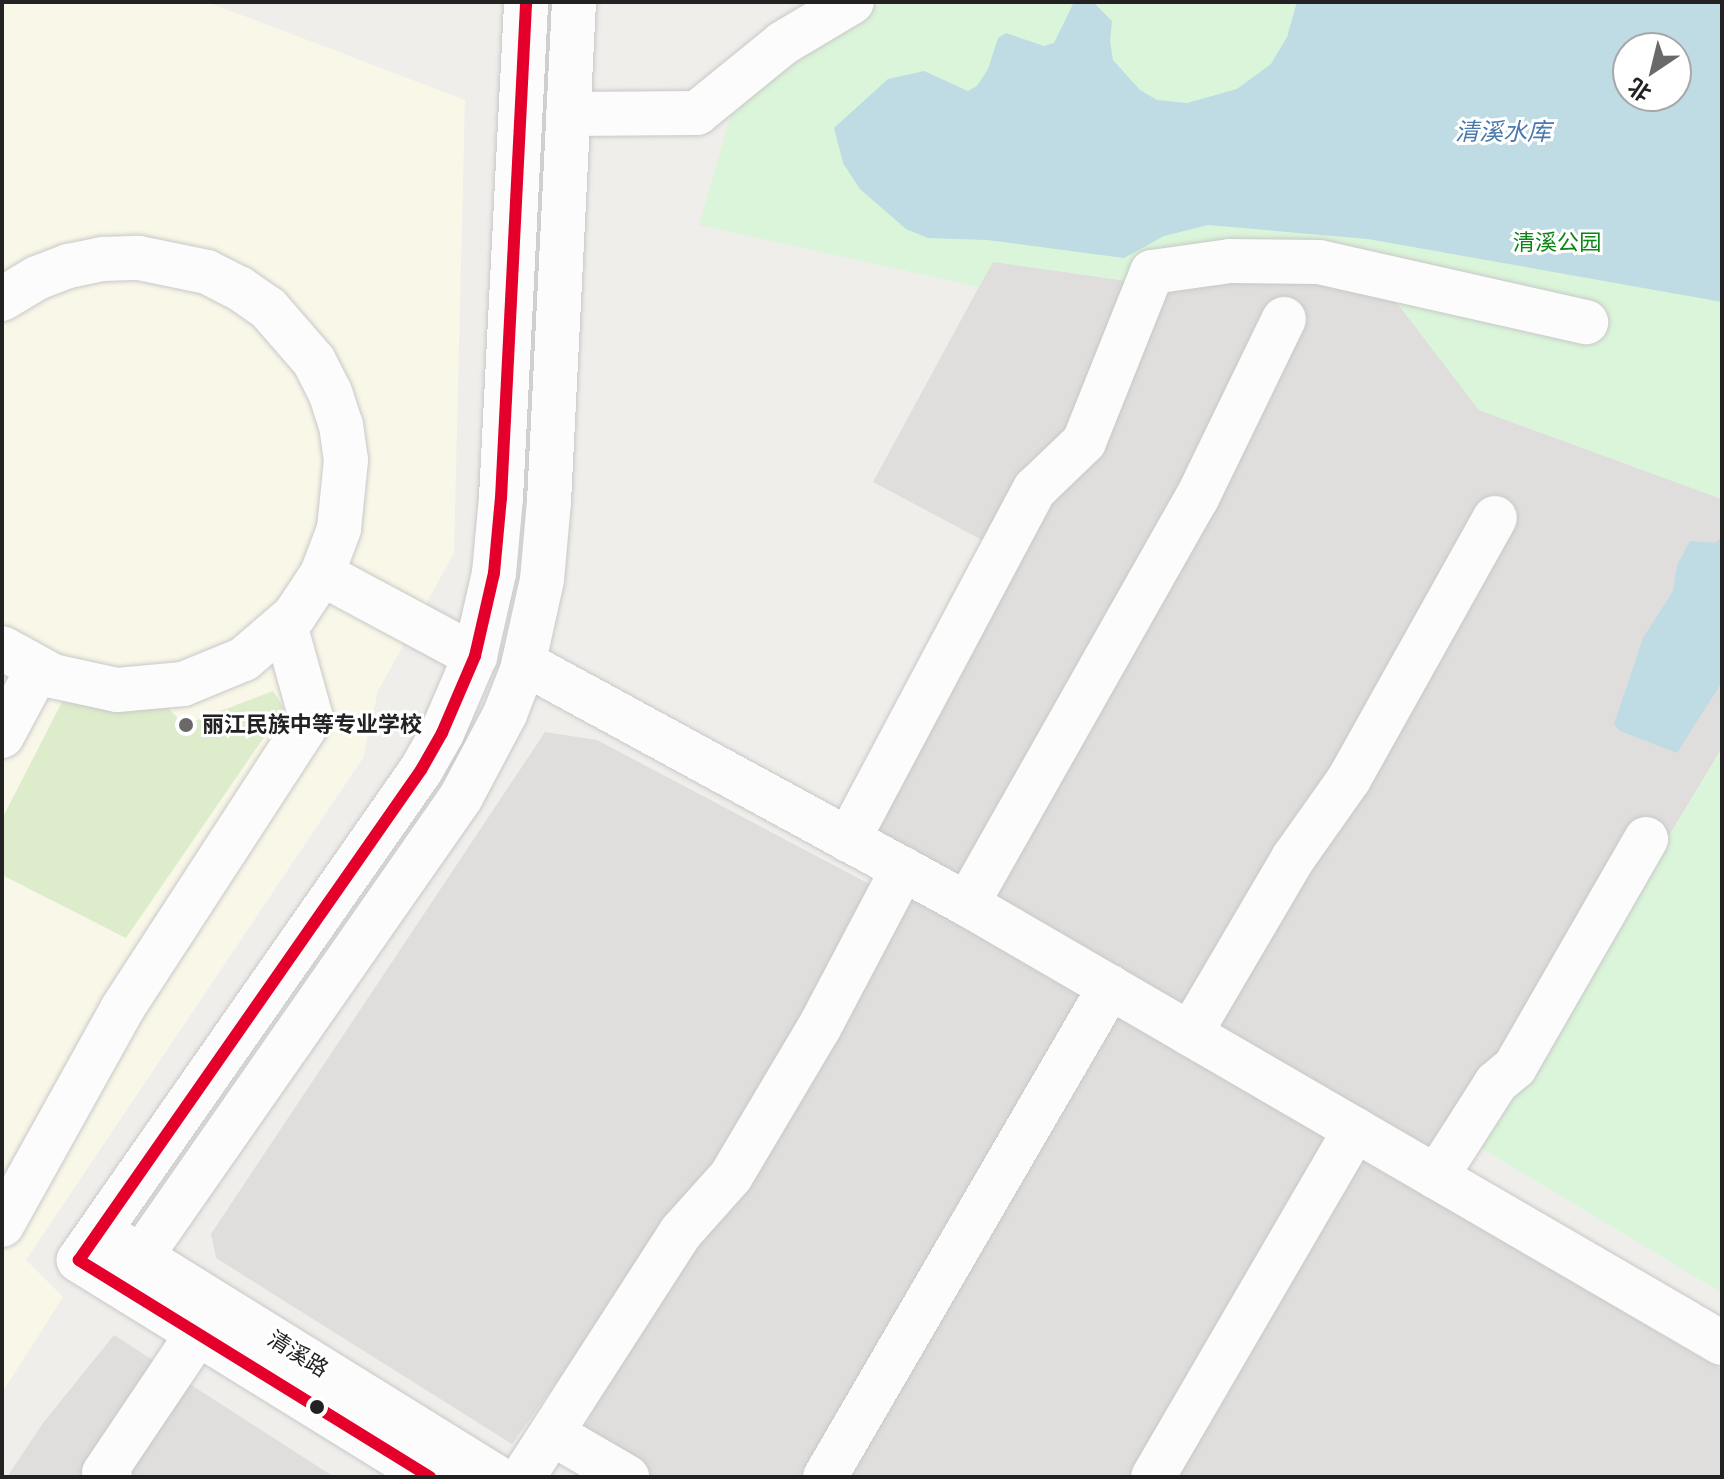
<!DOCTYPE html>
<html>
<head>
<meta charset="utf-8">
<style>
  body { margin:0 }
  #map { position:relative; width:1724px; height:1479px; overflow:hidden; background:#f0eeeb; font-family:Inter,"Noto Sans SC",sans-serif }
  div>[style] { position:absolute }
  .residential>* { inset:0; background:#dfdedc }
  .education>* { inset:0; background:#f8f7e8 }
  .grass>* { inset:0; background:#ddeccb }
  .park>* { inset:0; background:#daf5da }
  .water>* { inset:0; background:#bfdbe3 }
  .roads { filter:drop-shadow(0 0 2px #c9c8c7) drop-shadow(0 0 2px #c9c8c7) }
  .minor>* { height:44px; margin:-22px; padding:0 22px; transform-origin:22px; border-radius:22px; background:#fdfcfc }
  .bus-1>* { height:12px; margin:-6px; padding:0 6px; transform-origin:6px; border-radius:6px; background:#e4002b }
  .dots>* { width:22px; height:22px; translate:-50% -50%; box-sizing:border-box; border:4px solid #fff; border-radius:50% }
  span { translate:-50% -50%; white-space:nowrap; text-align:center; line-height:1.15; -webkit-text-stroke:6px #fff; paint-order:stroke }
  .park-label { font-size:22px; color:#0c8416 }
  .poi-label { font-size:22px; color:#222; font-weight:700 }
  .left { translate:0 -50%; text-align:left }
  .street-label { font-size:22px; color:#222 }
  .water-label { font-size:24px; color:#4a7aab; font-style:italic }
  .frame { position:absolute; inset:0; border:4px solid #222; pointer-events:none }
  .north { position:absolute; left:1612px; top:32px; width:80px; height:80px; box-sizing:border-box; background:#fff; border:2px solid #a7a7a7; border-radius:50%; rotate:215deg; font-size:22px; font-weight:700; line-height:32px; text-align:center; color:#222 }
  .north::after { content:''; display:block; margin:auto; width:28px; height:36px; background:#6a6968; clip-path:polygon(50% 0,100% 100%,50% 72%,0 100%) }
</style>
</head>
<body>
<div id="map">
  <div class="residential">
    <i style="clip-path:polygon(993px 261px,1127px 281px,1318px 273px,1388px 291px,1479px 410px,1722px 499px,1722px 748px,1466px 1172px,848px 817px,997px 548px,873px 482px)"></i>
    <i style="clip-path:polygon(545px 732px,597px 740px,875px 887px,740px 1143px,655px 1244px,512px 1444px,216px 1258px,211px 1234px)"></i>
    <i style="clip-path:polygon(904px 889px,1722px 1370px,1722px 1477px,582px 1477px,564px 1466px,664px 1275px)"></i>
    <i style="clip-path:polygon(114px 1335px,334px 1477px,7px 1477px,43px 1423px)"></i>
  </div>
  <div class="education">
    <i style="clip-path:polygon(2px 2px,207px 2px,465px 100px,454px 553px,378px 691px,363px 758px,26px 1260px,63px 1297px,2px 1393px)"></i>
  </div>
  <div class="grass">
    <i style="clip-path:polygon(273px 691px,284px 708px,126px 938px,2px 875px,2px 819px,62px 702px,162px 701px,184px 725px)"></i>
  </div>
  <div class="park">
    <i style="clip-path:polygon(evenodd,886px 2px,1722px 2px,1722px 499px,1479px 410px,1388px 291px,1318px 273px,1127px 281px,993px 262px,979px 287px,699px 225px,730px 117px,761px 85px,818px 38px,886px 2px,1628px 48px,1676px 48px,1676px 96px,1628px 96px,1628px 48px)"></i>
    <i style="clip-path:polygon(1722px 748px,1722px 1293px,1481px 1148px)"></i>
  </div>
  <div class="water">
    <i style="clip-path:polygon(evenodd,1074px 2px,1093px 2px,1112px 21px,1110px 41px,1113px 60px,1140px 90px,1157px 100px,1187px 103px,1237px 89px,1271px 64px,1287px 37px,1297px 2px,1722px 2px,1722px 302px,1368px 239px,1208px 225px,1164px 236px,1124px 258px,987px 240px,928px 238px,906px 229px,860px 189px,843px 163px,834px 128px,888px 79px,924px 71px,968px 91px,977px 86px,988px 69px,998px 38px,1006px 33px,1044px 46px,1054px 43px,1074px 2px,1628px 48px,1676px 48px,1676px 96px,1628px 96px,1628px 48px)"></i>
    <i style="clip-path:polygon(1722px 537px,1722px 682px,1677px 753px,1620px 731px,1614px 724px,1643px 638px,1673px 591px,1677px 565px,1690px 541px,1715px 543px)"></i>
  </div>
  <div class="roads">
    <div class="minor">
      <i style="left:568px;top:114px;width:129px;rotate:-0.4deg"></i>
      <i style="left:697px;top:113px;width:111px;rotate:-39.1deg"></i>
      <i style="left:783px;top:43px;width:80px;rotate:-30.7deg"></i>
      <i style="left:2px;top:299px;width:41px;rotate:-31deg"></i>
      <i style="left:37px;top:278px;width:34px;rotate:-21deg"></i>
      <i style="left:69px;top:266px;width:35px;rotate:-12deg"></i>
      <i style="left:103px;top:259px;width:36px;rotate:-2deg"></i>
      <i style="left:139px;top:258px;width:69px;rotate:11.6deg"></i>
      <i style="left:207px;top:272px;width:36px;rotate:27deg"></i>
      <i style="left:239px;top:288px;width:35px;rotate:35deg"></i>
      <i style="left:268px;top:308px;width:70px;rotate:49deg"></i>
      <i style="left:314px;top:361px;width:35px;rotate:63deg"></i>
      <i style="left:330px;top:392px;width:35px;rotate:72deg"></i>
      <i style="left:341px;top:425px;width:35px;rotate:82deg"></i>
      <i style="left:346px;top:460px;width:69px;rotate:95.8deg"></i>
      <i style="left:339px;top:529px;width:48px;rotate:110.7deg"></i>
      <i style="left:322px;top:574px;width:50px;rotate:123.7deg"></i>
      <i style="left:294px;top:616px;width:66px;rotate:139.3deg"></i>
      <i style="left:244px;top:659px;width:66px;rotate:157.7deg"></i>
      <i style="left:183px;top:684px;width:66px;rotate:174.8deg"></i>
      <i style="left:117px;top:690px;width:66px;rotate:-167.7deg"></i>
      <i style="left:53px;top:676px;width:58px;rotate:-151.2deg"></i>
      <i style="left:322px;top:574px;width:174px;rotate:28.2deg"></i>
      <i style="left:524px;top:663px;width:504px;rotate:28.55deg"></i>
      <i style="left:967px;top:904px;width:873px;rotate:30.18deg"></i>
      <i style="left:2px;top:736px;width:76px;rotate:-61.8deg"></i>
      <i style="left:848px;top:840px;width:398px;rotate:-62deg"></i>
      <i style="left:1035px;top:489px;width:68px;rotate:-43.8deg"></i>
      <i style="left:1084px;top:442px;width:183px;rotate:-68.2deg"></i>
      <i style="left:1152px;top:272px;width:79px;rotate:-8deg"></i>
      <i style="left:1230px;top:261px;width:89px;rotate:0.6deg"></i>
      <i style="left:1319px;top:262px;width:274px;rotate:12.7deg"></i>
      <i style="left:967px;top:904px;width:467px;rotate:-60.5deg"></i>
      <i style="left:1197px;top:498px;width:199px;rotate:-64.1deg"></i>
      <i style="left:1190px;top:1034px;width:205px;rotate:-59.6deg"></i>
      <i style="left:1294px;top:857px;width:95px;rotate:-54.8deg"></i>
      <i style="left:1349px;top:779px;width:299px;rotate:-60.8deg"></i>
      <i style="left:1436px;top:1177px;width:112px;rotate:-57.4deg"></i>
      <i style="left:1496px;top:1083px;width:25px;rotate:-40deg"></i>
      <i style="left:1515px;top:1067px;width:263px;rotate:-60.1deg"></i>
      <i style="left:2px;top:1225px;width:247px;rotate:-60.9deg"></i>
      <i style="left:122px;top:1009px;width:347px;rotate:-57deg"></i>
      <i style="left:311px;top:718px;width:97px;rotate:-105.6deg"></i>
      <i style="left:114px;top:1240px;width:450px;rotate:31.8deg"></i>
      <i style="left:121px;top:1285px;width:595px;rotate:-55.13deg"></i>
      <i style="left:461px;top:797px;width:94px;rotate:-62.1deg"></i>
      <i style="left:505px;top:714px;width:47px;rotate:-68.9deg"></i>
      <i style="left:522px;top:670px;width:92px;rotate:-77.5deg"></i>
      <i style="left:542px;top:580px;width:78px;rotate:-84.9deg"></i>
      <i style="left:549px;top:502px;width:501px;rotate:-87.14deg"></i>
      <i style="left:553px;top:1434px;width:86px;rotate:30.2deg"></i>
      <i style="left:110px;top:1477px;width:7px;rotate:-146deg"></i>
      <i style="left:104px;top:1473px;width:169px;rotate:-56.1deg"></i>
      <i style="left:430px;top:1477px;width:413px;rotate:-148.3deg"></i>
      <i style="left:79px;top:1260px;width:598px;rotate:-55.09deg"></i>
      <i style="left:421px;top:770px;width:43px;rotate:-60.4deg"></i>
      <i style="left:442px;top:733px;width:84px;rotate:-66.8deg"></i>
      <i style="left:475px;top:656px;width:85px;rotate:-77.1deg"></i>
      <i style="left:494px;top:573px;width:75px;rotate:-84.7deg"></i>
      <i style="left:501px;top:498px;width:497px;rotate:-87.1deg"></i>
      <i style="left:523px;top:1477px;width:292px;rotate:-57.2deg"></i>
      <i style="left:681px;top:1232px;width:75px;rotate:-48.2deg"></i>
      <i style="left:731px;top:1176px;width:172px;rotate:-59.3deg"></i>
      <i style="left:819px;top:1028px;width:180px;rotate:-62.2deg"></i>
      <i style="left:825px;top:1477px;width:567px;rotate:-59.82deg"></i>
      <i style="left:1153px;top:1477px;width:402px;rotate:-59.8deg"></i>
    </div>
  </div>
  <div class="bus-1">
    <i style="left:430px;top:1477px;width:413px;rotate:-148.3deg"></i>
    <i style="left:79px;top:1260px;width:598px;rotate:-55.09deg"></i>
    <i style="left:421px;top:770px;width:43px;rotate:-60.4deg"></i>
    <i style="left:442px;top:733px;width:84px;rotate:-66.8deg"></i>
    <i style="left:475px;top:656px;width:85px;rotate:-77.1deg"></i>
    <i style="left:494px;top:573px;width:75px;rotate:-84.7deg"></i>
    <i style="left:501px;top:498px;width:497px;rotate:-87.1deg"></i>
  </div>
  <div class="dots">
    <i style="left:186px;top:725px;background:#6a6968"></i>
    <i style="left:317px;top:1407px;background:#222"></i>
  </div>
  <div class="park-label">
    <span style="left:1557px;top:243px">清溪公园</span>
  </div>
  <div class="poi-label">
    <span class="left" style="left:202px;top:725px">丽江民族中等专业学校</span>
  </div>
  <div class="street-label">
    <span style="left:298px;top:1354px;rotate:32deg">清溪路</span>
  </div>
  <div class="water-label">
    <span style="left:1503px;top:132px">清溪水库</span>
  </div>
  <div class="frame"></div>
  <div class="north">北</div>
</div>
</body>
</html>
